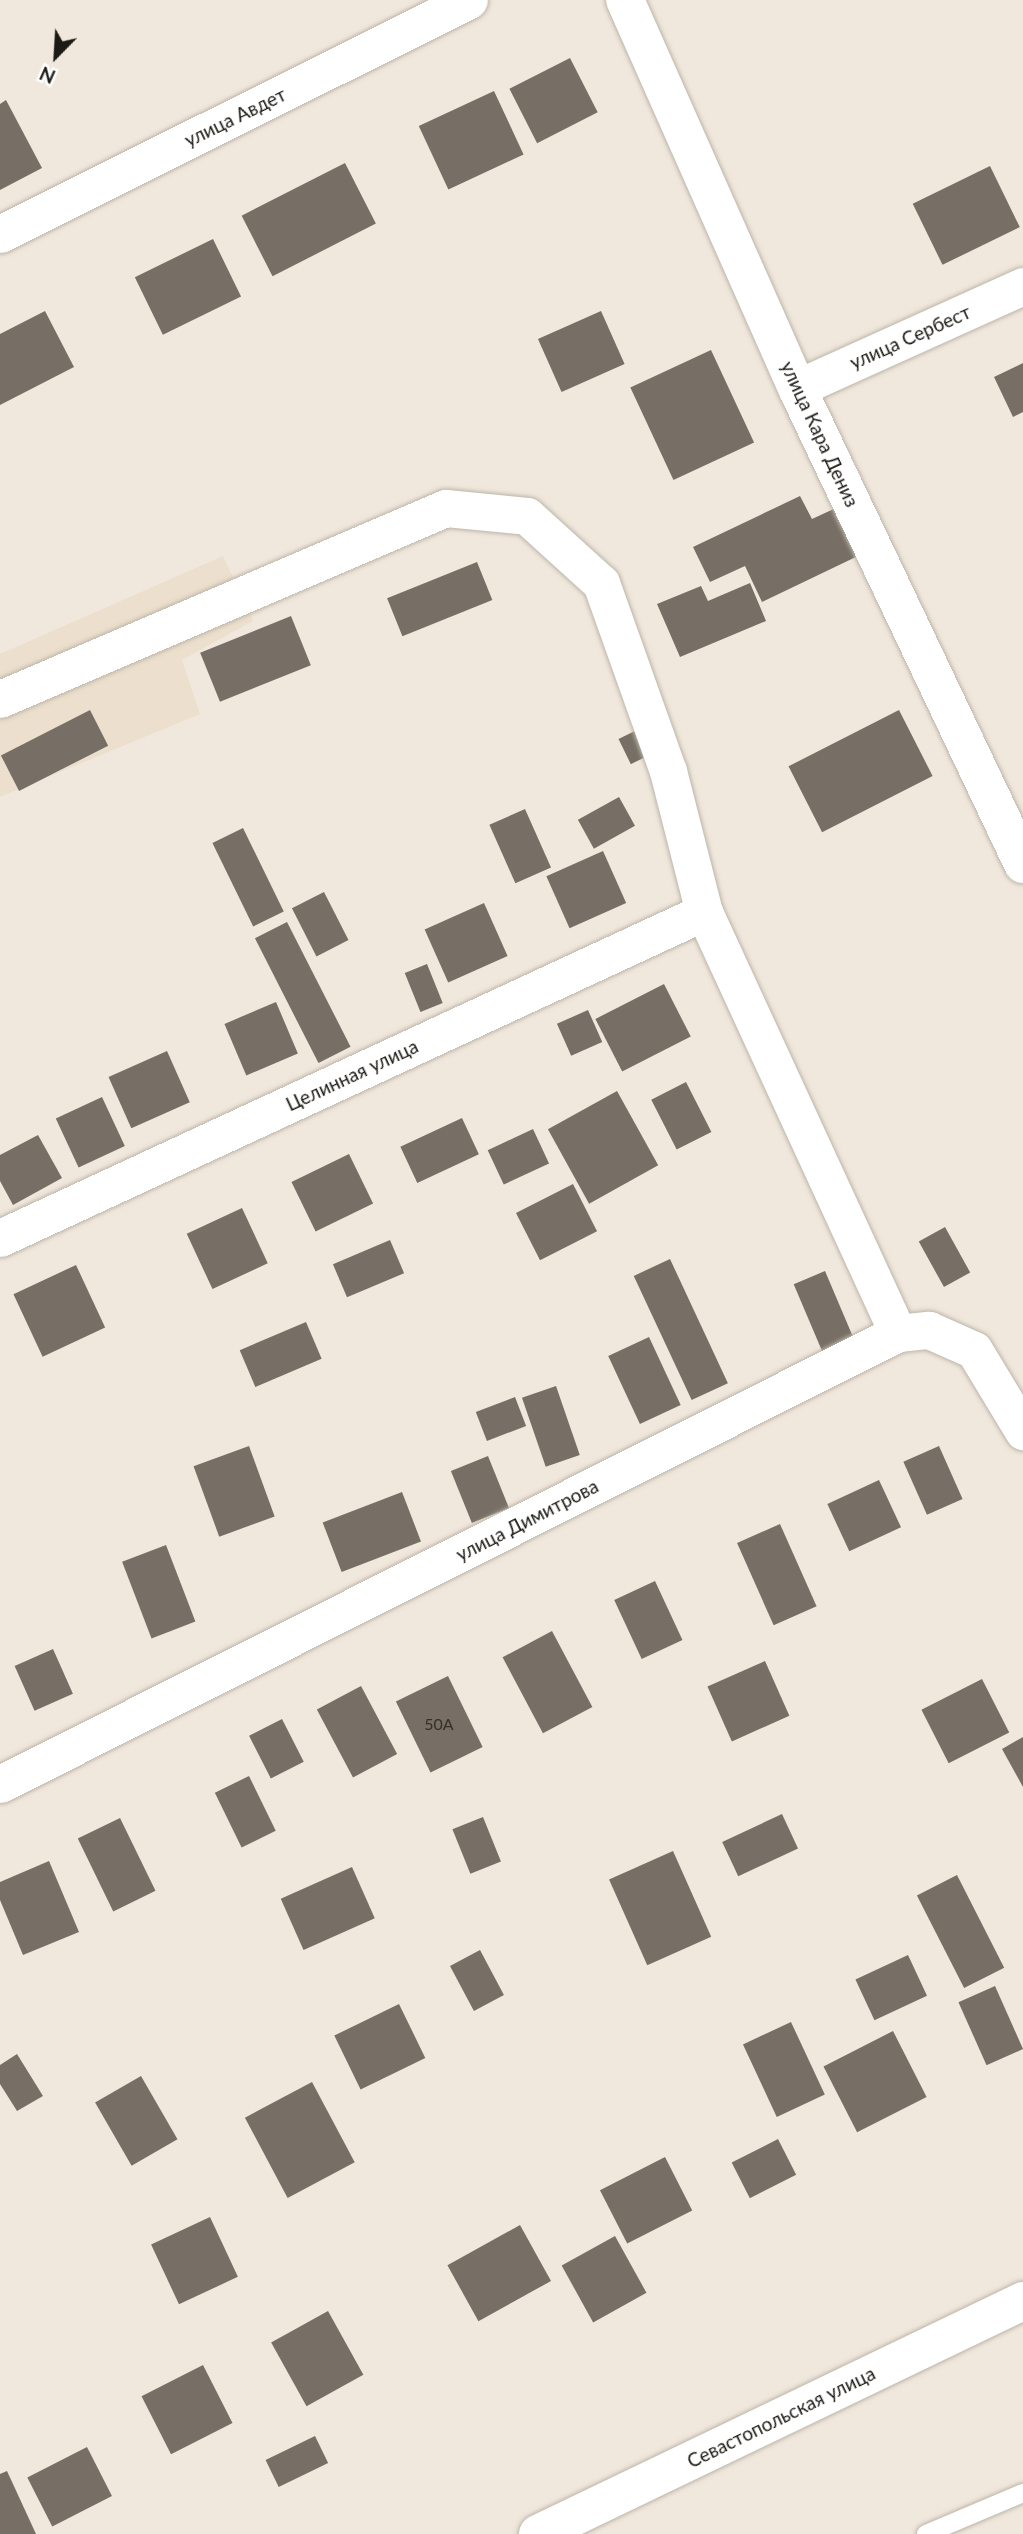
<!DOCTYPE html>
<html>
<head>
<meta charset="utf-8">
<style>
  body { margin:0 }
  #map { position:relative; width:1023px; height:2534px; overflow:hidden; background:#f1e8dd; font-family:Lato,sans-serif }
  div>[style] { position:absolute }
  .built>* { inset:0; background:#eddfcd }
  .building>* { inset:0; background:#776f65; transform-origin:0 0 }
  .roads { filter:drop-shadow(0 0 2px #bdb5a9) drop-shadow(0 0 2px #bdb5a9) }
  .service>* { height:18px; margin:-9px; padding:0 9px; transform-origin:9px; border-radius:9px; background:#fff }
  .minor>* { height:37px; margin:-18.5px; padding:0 18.5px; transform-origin:18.5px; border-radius:18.5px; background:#fff }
  .secondary>* { height:38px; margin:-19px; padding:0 19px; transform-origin:19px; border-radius:19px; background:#fff }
  .primary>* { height:38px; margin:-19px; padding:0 19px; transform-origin:19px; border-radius:19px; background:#fff }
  span { translate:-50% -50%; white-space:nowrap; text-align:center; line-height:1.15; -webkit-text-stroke:5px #fff; paint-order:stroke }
  .number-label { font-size:16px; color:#342f2a }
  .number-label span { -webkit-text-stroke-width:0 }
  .street-label { font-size:19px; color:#1d1a16 }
  .north { position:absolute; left:21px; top:21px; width:70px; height:70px; -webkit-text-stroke:5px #fff; paint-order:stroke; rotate:204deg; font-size:19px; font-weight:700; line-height:28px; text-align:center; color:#1d1a16 }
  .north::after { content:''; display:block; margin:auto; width:24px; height:32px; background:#1d1a16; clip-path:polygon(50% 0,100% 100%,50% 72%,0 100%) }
</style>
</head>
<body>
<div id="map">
  <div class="built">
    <i style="clip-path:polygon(223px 556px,253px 621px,182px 660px,200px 714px,0 797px,0 654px)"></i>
  </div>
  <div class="building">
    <i style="left:570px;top:58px;width:61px;height:68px;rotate:63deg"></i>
    <i style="left:494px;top:91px;width:70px;height:83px;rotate:65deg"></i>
    <i style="clip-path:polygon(6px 100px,42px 168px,0 190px,0 104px)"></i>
    <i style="left:345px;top:163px;width:68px;height:116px;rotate:63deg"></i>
    <i style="left:990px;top:166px;width:68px;height:86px;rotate:64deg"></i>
    <i style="left:213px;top:239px;width:64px;height:87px;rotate:64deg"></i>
    <i style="clip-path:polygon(45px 311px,74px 367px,0 405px,0 334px)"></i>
    <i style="left:601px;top:311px;width:58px;height:69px;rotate:66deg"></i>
    <i style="left:711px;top:350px;width:102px;height:89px;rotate:65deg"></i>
    <i style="clip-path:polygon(1023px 363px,1023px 412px,1013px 417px,994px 377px)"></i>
    <i style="clip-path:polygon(800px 496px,812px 519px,838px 507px,860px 555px,762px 602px,745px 566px,710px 582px,693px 547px)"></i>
    <i style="left:477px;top:562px;width:41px;height:97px;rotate:68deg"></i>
    <i style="clip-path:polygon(750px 583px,766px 621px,680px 657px,657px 604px,701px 586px,708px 601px)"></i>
    <i style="left:291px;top:616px;width:53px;height:98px;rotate:68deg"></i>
    <i style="left:90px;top:710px;width:40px;height:100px;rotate:63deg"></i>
    <i style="left:899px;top:710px;width:74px;height:124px;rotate:63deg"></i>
    <i style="left:641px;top:728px;width:28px;height:25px;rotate:64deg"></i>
    <i style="left:619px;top:797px;width:33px;height:47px;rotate:61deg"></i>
    <i style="left:525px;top:809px;width:64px;height:39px;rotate:66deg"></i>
    <i style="left:243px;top:828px;width:93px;height:34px;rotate:64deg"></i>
    <i style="left:603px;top:851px;width:57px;height:62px;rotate:66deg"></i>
    <i style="left:324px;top:892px;width:54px;height:36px;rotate:63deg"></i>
    <i style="left:484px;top:903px;width:58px;height:65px;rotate:66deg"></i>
    <i style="left:287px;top:922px;width:140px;height:36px;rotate:63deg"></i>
    <i style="left:427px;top:964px;width:42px;height:24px;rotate:68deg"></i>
    <i style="left:664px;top:984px;width:59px;height:77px;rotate:63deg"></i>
    <i style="left:276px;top:1002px;width:56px;height:56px;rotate:67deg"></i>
    <i style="left:588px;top:1010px;width:35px;height:34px;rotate:66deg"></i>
    <i style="left:167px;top:1051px;width:56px;height:64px;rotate:66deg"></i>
    <i style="left:686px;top:1082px;width:56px;height:39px;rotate:63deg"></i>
    <i style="left:617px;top:1091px;width:85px;height:79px;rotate:61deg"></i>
    <i style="left:102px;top:1097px;width:54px;height:51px;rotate:65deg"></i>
    <i style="left:462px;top:1118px;width:40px;height:68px;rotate:65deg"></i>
    <i style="left:533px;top:1129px;width:38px;height:50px;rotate:65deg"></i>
    <i style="clip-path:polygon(38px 1135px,62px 1178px,13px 1205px,0 1181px,0 1155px)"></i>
    <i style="left:349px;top:1154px;width:55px;height:64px;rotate:64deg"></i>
    <i style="left:573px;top:1184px;width:53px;height:64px;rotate:63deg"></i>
    <i style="left:242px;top:1208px;width:61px;height:61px;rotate:65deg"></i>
    <i style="left:945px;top:1227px;width:52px;height:30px;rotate:61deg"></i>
    <i style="left:390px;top:1240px;width:36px;height:62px;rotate:67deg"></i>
    <i style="left:670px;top:1259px;width:137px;height:40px;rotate:65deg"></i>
    <i style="left:76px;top:1265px;width:69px;height:69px;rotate:65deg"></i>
    <i style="left:825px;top:1271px;width:81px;height:34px;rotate:67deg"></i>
    <i style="left:306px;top:1322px;width:40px;height:72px;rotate:67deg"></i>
    <i style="left:649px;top:1337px;width:75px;height:45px;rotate:65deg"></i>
    <i style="left:556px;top:1386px;width:73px;height:36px;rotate:71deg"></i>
    <i style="left:515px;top:1397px;width:31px;height:42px;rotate:69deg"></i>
    <i style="left:249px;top:1446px;width:75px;height:59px;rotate:70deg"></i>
    <i style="left:939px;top:1446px;width:58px;height:39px;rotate:66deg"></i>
    <i style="left:488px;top:1456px;width:56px;height:40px;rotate:68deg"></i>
    <i style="left:879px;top:1480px;width:52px;height:57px;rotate:65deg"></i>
    <i style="left:402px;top:1492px;width:53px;height:85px;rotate:69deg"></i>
    <i style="left:780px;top:1524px;width:90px;height:47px;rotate:66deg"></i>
    <i style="left:166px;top:1545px;width:82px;height:47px;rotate:69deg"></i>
    <i style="left:655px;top:1581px;width:65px;height:45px;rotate:65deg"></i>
    <i style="left:552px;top:1631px;width:86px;height:56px;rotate:62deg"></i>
    <i style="left:53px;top:1649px;width:49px;height:42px;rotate:66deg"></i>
    <i style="left:765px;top:1661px;width:60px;height:63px;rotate:66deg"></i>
    <i style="left:448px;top:1676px;width:79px;height:58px;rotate:64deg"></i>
    <i style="left:982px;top:1679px;width:60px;height:68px;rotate:63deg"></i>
    <i style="left:361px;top:1686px;width:77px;height:50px;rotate:62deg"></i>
    <i style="left:282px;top:1719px;width:48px;height:37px;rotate:63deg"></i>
    <i style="clip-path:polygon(1023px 1737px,1023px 1787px,1002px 1749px)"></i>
    <i style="left:249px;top:1776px;width:61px;height:38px;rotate:64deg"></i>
    <i style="left:782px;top:1814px;width:38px;height:66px;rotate:65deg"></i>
    <i style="left:483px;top:1817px;width:48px;height:33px;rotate:68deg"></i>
    <i style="left:120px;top:1818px;width:81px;height:47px;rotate:64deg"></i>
    <i style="left:673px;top:1851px;width:94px;height:70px;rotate:66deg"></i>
    <i style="clip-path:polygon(49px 1861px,79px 1932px,23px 1955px,0 1900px,0 1882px)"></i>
    <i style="left:352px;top:1867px;width:56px;height:78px;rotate:66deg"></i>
    <i style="left:957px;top:1875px;width:104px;height:45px;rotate:63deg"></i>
    <i style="left:480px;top:1950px;width:51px;height:34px;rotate:62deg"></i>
    <i style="left:908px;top:1955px;width:45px;height:58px;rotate:65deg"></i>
    <i style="left:995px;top:1986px;width:69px;height:40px;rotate:66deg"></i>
    <i style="left:399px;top:2004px;width:60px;height:72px;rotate:64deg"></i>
    <i style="left:791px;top:2022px;width:80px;height:53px;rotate:65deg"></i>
    <i style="left:893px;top:2031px;width:74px;height:78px;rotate:63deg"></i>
    <i style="clip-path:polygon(17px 2054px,43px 2096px,17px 2111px,0 2084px,0 2065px)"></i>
    <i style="left:141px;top:2076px;width:73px;height:53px;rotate:60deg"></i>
    <i style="left:312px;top:2082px;width:91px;height:76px;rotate:62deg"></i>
    <i style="left:778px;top:2139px;width:40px;height:52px;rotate:63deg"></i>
    <i style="left:665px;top:2157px;width:60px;height:73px;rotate:63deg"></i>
    <i style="left:210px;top:2217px;width:66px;height:65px;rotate:65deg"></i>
    <i style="left:520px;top:2225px;width:64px;height:83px;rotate:61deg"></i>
    <i style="left:615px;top:2236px;width:65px;height:61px;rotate:61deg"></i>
    <i style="left:328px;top:2311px;width:73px;height:65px;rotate:61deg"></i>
    <i style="left:203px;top:2365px;width:65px;height:69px;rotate:63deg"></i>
    <i style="left:315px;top:2436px;width:30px;height:55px;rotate:64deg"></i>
    <i style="left:87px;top:2447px;width:55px;height:67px;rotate:63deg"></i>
    <i style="clip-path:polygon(7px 2471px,36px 2534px,0 2534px,0 2474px)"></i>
  </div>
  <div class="roads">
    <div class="service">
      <i style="left:926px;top:2534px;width:105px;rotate:-22.9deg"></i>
    </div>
    <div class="minor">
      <i style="left:0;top:234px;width:524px;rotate:-26.52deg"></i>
      <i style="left:797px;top:388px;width:248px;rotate:-24.3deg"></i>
      <i style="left:0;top:699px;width:485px;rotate:-23.2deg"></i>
      <i style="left:446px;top:508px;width:81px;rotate:5.6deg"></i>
      <i style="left:527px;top:516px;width:100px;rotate:42.2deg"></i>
      <i style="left:601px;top:583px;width:200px;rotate:70.4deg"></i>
      <i style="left:668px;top:771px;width:146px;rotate:75.7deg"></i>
      <i style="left:704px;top:912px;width:464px;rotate:65.3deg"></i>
      <i style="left:0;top:1238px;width:776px;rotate:-24.85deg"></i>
      <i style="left:0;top:1784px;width:1005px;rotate:-26.67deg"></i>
      <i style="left:898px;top:1333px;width:31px;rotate:-6deg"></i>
      <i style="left:929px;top:1330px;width:49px;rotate:24deg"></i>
      <i style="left:974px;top:1350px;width:95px;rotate:58.8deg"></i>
    </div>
    <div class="secondary">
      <i style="left:625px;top:0;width:424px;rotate:66.1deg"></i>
      <i style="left:797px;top:388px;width:527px;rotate:64.6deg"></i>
    </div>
    <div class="primary">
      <i style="left:538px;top:2534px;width:538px;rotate:-25.66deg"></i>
    </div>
  </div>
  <div class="number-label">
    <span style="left:439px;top:1724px">50А</span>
  </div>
  <div class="street-label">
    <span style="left:235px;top:117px;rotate:-26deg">улица Авдет</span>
    <span style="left:910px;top:337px;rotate:-24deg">улица Сербест</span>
    <span style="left:820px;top:434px;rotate:65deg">улица Кара Дениз</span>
    <span style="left:352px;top:1075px;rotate:-25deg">Целинная улица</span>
    <span style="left:527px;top:1520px;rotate:-27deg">улица Димитрова</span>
    <span style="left:781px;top:2417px;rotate:-26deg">Севастопольская улица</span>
  </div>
  <div class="north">N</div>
</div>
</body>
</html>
